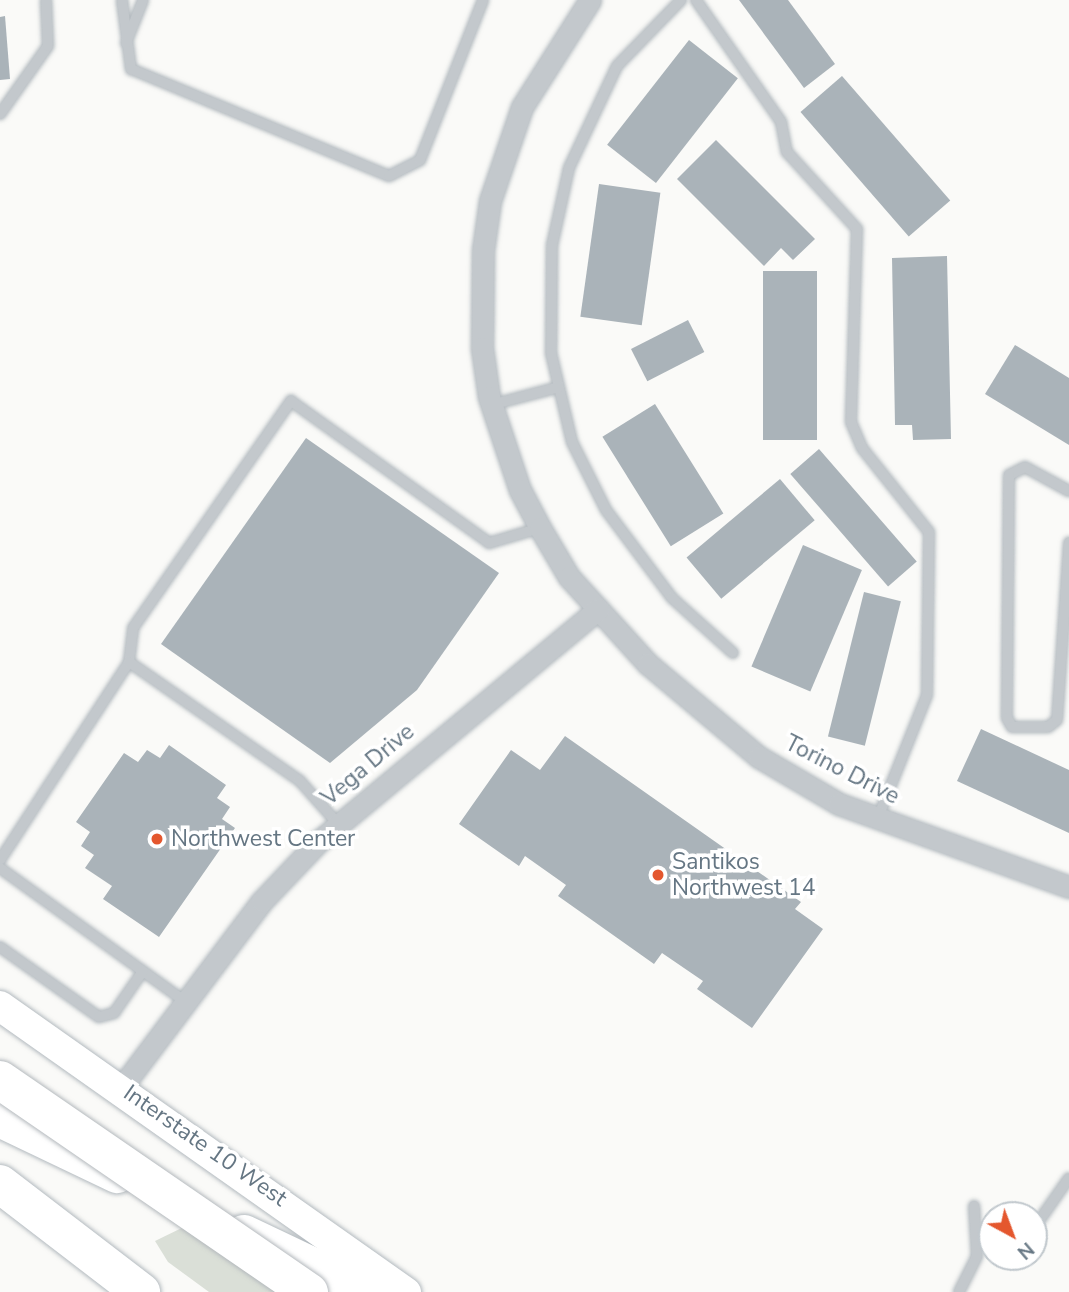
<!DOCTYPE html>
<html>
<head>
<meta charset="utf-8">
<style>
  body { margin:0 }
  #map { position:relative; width:1069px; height:1292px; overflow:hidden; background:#fafaf8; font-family:"Nunito Sans",sans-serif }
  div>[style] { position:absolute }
  .green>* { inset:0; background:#dadfd7 }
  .building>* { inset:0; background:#aab3b9; transform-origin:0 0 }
  .roads { filter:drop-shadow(0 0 2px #b3babf) drop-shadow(0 0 2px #b3babf) }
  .lane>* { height:10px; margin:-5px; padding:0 5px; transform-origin:5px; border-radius:5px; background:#c3c8cc }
  .street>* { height:21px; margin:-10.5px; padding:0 10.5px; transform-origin:10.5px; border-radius:10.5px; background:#c3c8cc }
  .secondary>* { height:30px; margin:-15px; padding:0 15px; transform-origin:15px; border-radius:15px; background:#fff }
  .highway>* { height:38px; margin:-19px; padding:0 19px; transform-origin:19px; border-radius:19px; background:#fff }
  .bridges { filter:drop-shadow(0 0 2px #b4b9bd) drop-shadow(0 0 2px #b4b9bd) }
  .highway-bridge>* { height:38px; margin:-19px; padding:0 19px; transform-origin:19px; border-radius:19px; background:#fff }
  .dots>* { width:19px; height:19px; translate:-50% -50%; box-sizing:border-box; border:4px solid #fff; border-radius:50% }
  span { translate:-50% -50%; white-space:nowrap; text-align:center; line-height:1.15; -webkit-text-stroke:7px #fff; paint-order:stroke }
  .street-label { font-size:23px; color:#657683 }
  .poi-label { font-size:23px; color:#657683 }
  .left { translate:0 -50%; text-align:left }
  .north { position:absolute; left:978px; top:1201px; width:70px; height:70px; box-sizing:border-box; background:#fff; border:2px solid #c1c8cd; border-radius:50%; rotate:139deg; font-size:19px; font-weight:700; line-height:28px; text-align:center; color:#657683 }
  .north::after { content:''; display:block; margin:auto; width:24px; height:32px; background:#e4572e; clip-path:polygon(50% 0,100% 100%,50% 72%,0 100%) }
</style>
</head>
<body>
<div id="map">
  <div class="green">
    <i style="clip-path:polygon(192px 1223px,283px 1292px,209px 1292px,168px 1262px,155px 1241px)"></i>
  </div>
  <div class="building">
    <i style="clip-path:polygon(739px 0,788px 0,835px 64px,804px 88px)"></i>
    <i style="clip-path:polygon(5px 16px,10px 79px,0 80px,0 17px)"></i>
    <i style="left:689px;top:40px;width:62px;height:133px;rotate:38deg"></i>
    <i style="left:842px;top:76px;width:165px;height:55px;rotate:49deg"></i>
    <i style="clip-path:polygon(716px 140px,815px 239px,793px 260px,781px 248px,764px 266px,677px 179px)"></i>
    <i style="left:599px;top:184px;width:62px;height:134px;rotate:8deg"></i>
    <i style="clip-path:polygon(947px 256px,951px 439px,913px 440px,912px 425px,895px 425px,892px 258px)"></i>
    <i style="left:763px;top:271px;width:54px;height:169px"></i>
    <i style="left:688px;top:320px;width:36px;height:64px;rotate:63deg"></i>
    <i style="clip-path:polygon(1015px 345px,1069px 378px,1069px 445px,985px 394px)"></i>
    <i style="left:655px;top:404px;width:129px;height:62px;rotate:58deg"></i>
    <i style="clip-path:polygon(306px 438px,499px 573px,417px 690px,330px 763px,161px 644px)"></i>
    <i style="left:819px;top:449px;width:149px;height:38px;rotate:49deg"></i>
    <i style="left:780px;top:479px;width:54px;height:122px;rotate:50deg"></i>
    <i style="left:803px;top:545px;width:64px;height:132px;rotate:23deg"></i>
    <i style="left:864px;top:592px;width:38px;height:149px;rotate:14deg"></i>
    <i style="clip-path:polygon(981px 729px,1069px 770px,1069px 833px,957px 781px)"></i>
    <i style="clip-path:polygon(565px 736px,801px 902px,795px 909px,823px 929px,752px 1028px,697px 989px,703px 981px,662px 953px,654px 964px,558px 896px,566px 885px,525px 856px,519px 866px,459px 824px,511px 750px,540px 770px)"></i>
    <i style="clip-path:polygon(169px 745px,226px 785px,217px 798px,230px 807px,222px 819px,235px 828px,159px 937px,103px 899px,112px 886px,85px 868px,94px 855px,81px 846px,90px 832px,76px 822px,124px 753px,138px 762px,147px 750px,160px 758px)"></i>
  </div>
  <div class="roads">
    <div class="lane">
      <i style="left:122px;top:0;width:70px;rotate:82.6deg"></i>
      <i style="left:131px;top:69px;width:279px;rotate:22.5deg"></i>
      <i style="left:389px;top:176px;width:35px;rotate:-27deg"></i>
      <i style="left:420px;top:160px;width:172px;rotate:-68.5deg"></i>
      <i style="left:681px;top:0;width:92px;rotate:134.1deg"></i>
      <i style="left:617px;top:66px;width:113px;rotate:115.2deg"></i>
      <i style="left:569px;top:168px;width:79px;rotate:102.4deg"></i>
      <i style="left:552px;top:245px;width:108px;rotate:90.5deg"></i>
      <i style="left:551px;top:353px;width:91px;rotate:76.7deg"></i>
      <i style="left:572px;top:442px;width:76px;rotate:63.4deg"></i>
      <i style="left:606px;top:510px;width:110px;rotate:53.1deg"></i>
      <i style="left:672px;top:598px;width:82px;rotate:42deg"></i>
      <i style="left:696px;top:0;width:149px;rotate:55.1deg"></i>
      <i style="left:781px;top:122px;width:31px;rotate:79deg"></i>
      <i style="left:787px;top:152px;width:104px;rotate:47.7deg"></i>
      <i style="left:857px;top:229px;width:193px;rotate:91.8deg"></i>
      <i style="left:851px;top:422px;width:28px;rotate:67deg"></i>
      <i style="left:862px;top:448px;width:107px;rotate:51.4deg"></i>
      <i style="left:929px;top:532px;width:163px;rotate:90.7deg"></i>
      <i style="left:927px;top:695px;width:135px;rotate:111.8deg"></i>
      <i style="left:126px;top:43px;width:46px;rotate:-68.4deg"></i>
      <i style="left:0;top:114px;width:83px;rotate:-54.8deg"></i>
      <i style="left:48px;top:46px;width:46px;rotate:-92.5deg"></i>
      <i style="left:491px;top:405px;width:70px;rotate:-14.8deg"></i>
      <i style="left:1069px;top:491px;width:50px;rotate:-151.4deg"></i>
      <i style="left:1025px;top:467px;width:18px;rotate:153deg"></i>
      <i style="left:1009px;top:475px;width:243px;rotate:90.5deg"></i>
      <i style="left:1007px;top:718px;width:10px;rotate:61deg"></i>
      <i style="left:1012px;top:727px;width:36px"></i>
      <i style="left:1048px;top:727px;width:11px;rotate:-38deg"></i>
      <i style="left:1057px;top:720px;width:178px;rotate:-86.1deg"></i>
      <i style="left:129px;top:662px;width:34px;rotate:-83deg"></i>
      <i style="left:133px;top:628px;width:277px;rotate:-55.2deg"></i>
      <i style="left:291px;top:401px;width:244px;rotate:35.6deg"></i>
      <i style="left:489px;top:543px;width:53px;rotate:-16.4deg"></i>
      <i style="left:0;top:860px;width:236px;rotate:-56.9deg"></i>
      <i style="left:129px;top:662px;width:208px;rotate:34.8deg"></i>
      <i style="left:300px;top:781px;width:57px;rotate:48.5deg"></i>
      <i style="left:0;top:868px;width:229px;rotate:35.8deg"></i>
      <i style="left:0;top:947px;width:121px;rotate:35.3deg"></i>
      <i style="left:99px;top:1017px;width:16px;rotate:-15deg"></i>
      <i style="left:114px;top:1013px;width:51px;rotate:-55.4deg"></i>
      <i style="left:1039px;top:1221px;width:52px;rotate:-55.1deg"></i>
      <i style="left:959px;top:1292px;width:40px;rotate:-63.4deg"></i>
      <i style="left:977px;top:1256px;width:50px;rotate:-93.4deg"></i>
    </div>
    <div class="street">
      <i style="left:590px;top:0;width:127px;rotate:122.4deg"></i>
      <i style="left:522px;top:107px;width:99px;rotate:108.8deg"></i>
      <i style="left:490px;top:201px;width:49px;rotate:98.1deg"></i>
      <i style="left:483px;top:250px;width:98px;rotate:90.6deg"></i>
      <i style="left:482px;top:348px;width:49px;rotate:81.9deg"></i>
      <i style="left:489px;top:397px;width:98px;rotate:71.6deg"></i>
      <i style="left:520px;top:490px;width:43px;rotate:62.2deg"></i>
      <i style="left:540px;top:528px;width:57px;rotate:59.4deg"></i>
      <i style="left:569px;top:577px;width:118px;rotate:47.8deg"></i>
      <i style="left:648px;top:664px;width:145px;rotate:40deg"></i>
      <i style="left:759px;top:757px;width:93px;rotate:30.4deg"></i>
      <i style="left:839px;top:804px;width:245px;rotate:19.8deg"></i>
      <i style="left:121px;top:1088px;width:234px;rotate:-53deg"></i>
      <i style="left:262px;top:901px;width:83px;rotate:-46.5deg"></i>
      <i style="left:319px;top:841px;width:363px;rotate:-39.7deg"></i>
    </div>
    <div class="secondary">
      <i style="left:0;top:1006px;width:497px;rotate:35.2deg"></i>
    </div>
    <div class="highway">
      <i style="left:0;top:1118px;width:130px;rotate:25.6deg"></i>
      <i style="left:0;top:1184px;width:178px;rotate:37.5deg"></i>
      <i style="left:244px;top:1234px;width:135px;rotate:25.4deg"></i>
    </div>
  </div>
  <div class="bridges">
    <div class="highway-bridge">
      <i style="left:0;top:1080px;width:375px;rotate:34.5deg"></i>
    </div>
  </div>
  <div class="dots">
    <i style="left:157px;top:839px;background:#e4572e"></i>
    <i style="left:658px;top:875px;background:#e4572e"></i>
  </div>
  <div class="street-label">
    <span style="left:368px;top:765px;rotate:-40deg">Vega Drive</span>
    <span style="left:842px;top:770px;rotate:27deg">Torino Drive</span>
    <span style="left:205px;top:1146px;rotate:35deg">Interstate 10 West</span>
  </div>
  <div class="poi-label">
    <span class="left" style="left:171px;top:839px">Northwest Center</span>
    <span class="left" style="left:672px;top:875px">Santikos<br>Northwest 14</span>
  </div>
  <div class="north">N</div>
</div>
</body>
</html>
